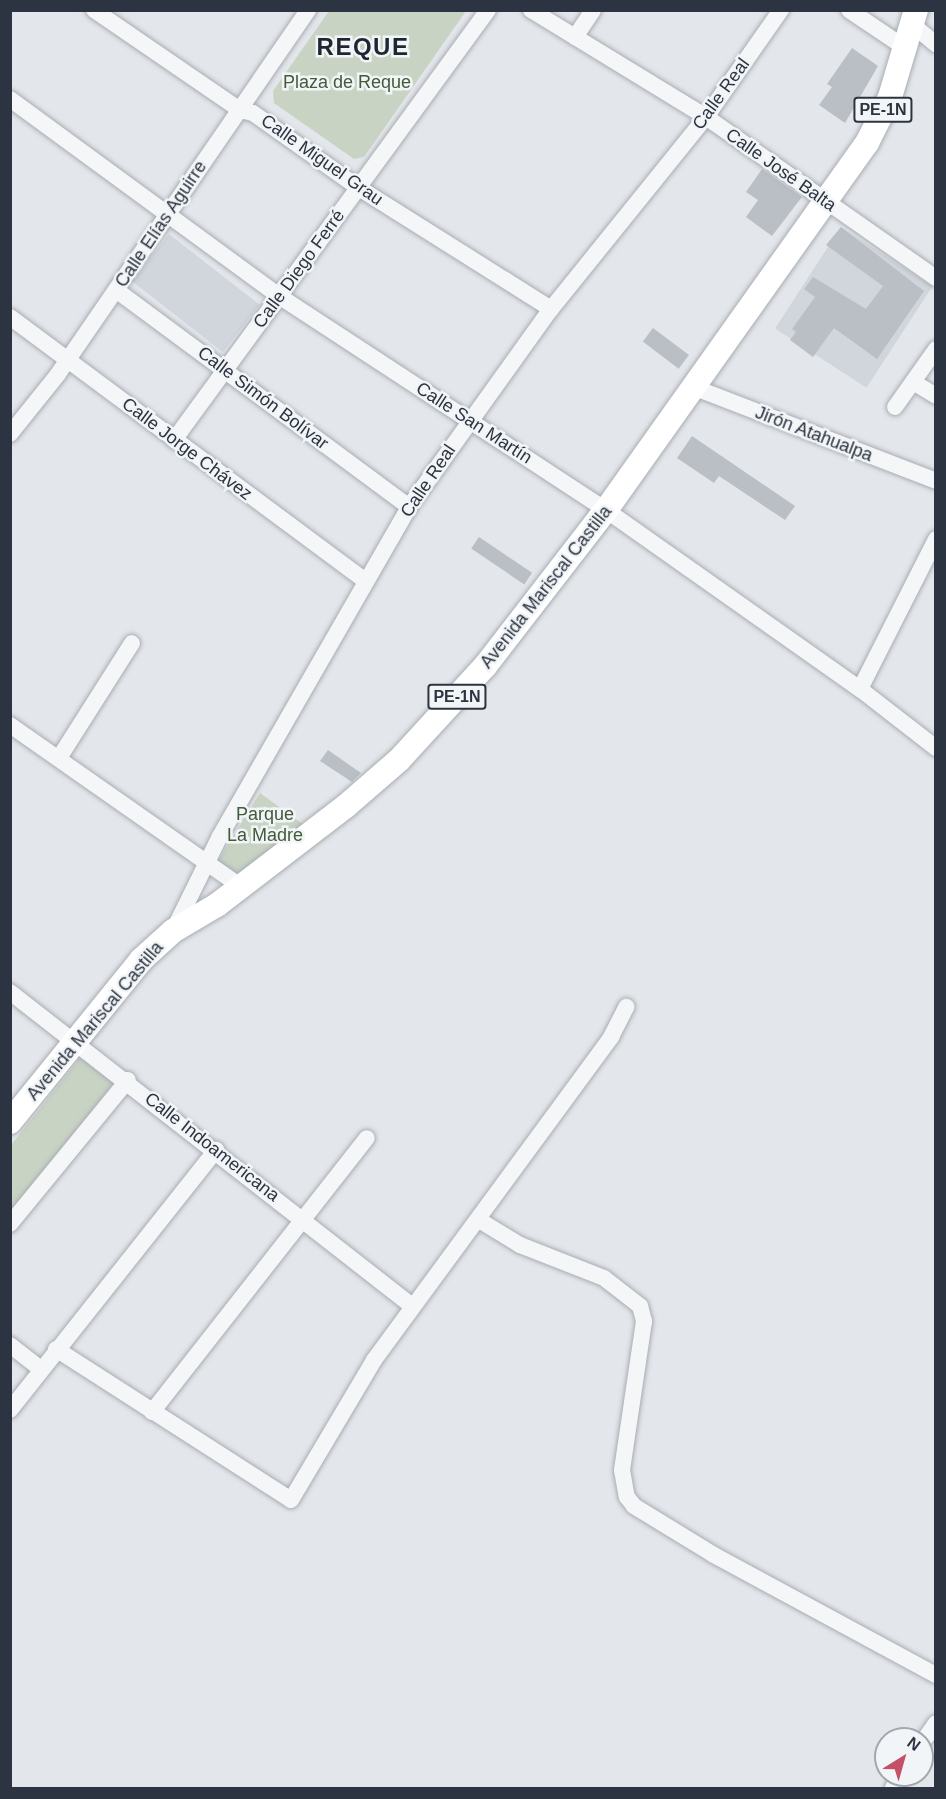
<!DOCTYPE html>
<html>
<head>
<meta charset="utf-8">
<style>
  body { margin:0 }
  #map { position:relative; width:946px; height:1799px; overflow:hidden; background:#e3e6ea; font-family:Helvetica,sans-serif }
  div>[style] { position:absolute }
  .built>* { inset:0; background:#d1d5dc; transform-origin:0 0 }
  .green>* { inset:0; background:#c9d3c4 }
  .building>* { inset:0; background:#babfc6; transform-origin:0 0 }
  .roads { filter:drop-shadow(0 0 2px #a8adb4) drop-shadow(0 0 2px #a8adb4) }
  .minor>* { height:16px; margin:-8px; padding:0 8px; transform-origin:8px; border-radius:8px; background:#f5f6f8 }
  .highway>* { height:24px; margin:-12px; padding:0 12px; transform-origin:12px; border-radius:12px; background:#fff }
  span { translate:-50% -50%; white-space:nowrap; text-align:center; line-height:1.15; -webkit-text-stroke:5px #f2f5f7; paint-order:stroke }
  .shield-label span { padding:2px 4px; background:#f2f5f7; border:2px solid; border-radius:4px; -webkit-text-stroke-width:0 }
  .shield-label { font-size:16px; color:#2c3441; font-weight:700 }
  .park-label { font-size:18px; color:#425b3a }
  .street-label { font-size:18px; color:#2c3441 }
  .district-label { font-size:24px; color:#1e2632; font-weight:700; letter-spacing:1.5px }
  .frame { position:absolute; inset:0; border:12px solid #2c3441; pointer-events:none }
  .north { position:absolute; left:874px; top:1727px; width:60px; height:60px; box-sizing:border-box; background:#f2f5f7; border:2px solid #a3a8ae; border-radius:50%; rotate:37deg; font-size:16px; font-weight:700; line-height:24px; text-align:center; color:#2c3441 }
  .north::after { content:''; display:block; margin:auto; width:21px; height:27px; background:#c55169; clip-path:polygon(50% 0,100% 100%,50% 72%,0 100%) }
</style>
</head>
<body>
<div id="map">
  <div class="built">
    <i style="left:841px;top:227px;width:109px;height:121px;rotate:33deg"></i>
    <i style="left:169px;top:234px;width:115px;height:60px;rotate:38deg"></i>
  </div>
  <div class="green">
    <i style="clip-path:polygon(329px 11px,466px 11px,364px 157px,354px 159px,274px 103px,273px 91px)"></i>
    <i style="clip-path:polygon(260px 793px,304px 825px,234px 876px,218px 861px)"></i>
    <i style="clip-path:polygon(81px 1057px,114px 1083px,11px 1212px,11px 1145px)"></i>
  </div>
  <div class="building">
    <i style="clip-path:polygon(852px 48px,878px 66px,845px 123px,819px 105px,832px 87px,827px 84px)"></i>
    <i style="clip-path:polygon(762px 169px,802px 197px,772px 236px,746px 217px,758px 200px,746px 192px)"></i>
    <i style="clip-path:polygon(841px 227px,924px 291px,877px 359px,834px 328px,813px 357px,790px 340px,796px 332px,792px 329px,815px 297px,804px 289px,813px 277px,866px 309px,883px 286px,826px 245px)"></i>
    <i style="left:653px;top:328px;width:45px;height:17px;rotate:37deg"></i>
    <i style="clip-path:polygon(692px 436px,795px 506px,785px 520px,719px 476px,714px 483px,677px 458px)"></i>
    <i style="left:479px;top:537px;width:64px;height:14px;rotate:34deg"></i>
    <i style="clip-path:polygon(328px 750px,361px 773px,352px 782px,320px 761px)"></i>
  </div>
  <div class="roads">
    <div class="minor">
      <i style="left:94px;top:10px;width:177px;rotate:34.4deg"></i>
      <i style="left:240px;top:110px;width:13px;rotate:13deg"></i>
      <i style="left:253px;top:113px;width:130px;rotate:35.3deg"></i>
      <i style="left:359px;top:188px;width:227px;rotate:32.2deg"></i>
      <i style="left:531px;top:10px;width:205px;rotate:31.4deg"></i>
      <i style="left:706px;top:117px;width:281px;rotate:35deg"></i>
      <i style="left:849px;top:10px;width:70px;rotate:33.9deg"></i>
      <i style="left:913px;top:25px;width:30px;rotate:40deg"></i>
      <i style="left:575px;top:37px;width:32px;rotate:-56deg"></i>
      <i style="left:10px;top:99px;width:333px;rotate:36.2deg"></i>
      <i style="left:279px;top:296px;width:391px;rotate:33.2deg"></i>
      <i style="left:606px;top:510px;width:311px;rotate:35.2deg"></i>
      <i style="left:860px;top:689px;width:96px;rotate:37.8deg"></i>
      <i style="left:116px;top:290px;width:365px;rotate:36.5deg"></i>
      <i style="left:10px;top:317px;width:441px;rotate:36.6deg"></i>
      <i style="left:913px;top:382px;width:27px;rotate:31deg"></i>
      <i style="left:693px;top:387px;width:261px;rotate:21.1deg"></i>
      <i style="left:895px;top:407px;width:71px;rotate:-54.7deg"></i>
      <i style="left:10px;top:434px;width:77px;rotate:-51.3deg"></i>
      <i style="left:58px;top:374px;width:442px;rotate:-55.5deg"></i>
      <i style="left:174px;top:440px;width:532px;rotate:-53.86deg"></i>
      <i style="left:860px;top:689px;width:168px;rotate:-63.1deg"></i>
      <i style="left:10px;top:725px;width:281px;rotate:35deg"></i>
      <i style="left:59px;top:758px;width:136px;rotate:-57.6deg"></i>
      <i style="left:173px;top:931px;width:106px;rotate:-63.7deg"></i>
      <i style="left:220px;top:836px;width:379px;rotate:-60.1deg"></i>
      <i style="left:409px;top:507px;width:244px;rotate:-54.4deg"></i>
      <i style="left:551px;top:309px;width:247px;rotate:-51.1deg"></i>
      <i style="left:706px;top:117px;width:131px;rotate:-55deg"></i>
      <i style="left:10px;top:992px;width:510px;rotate:37.99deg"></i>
      <i style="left:479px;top:1220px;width:48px;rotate:31.4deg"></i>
      <i style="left:520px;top:1245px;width:90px;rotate:21.4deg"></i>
      <i style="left:604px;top:1278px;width:46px;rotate:37.9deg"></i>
      <i style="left:640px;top:1306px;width:16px;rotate:75deg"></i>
      <i style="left:644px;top:1321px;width:151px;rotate:98.4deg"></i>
      <i style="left:622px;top:1470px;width:27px;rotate:80deg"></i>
      <i style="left:627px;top:1497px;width:11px;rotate:52deg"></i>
      <i style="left:634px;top:1506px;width:94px;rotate:31.5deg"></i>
      <i style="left:714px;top:1555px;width:252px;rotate:28.4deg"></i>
      <i style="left:10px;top:1224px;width:186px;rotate:-50.7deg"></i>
      <i style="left:10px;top:1345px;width:39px;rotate:38deg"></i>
      <i style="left:56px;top:1349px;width:279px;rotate:32.7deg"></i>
      <i style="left:291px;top:1500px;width:163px;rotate:-59.3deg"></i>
      <i style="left:374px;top:1360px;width:401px;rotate:-53.7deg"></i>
      <i style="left:611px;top:1037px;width:34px;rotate:-63deg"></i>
      <i style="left:10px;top:1410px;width:332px;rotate:-51.6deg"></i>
      <i style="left:152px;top:1412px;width:348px;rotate:-51.9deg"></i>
      <i style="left:922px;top:1743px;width:24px;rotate:-55deg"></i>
      <i style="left:893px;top:1788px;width:15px;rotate:-58deg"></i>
    </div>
    <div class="highway">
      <i style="left:10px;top:1122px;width:208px;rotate:-51deg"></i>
      <i style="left:141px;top:960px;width:43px;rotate:-42.2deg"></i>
      <i style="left:173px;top:931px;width:51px;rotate:-30.6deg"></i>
      <i style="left:217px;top:905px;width:163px;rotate:-37.5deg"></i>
      <i style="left:346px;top:806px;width:70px;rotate:-41deg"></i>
      <i style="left:399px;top:760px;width:129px;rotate:-47.5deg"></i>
      <i style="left:486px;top:665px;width:196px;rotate:-52.3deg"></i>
      <i style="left:606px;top:510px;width:450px;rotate:-54.6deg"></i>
      <i style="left:867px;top:143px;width:51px;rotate:-63.4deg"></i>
      <i style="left:890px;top:97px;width:91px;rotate:-73.4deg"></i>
    </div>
  </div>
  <div class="shield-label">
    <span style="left:883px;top:110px">PE-1N</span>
    <span style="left:457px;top:697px">PE-1N</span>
  </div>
  <div class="park-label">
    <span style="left:347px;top:82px">Plaza de Reque</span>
    <span style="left:265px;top:825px">Parque<br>La Madre</span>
  </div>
  <div class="street-label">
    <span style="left:721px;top:94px;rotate:-54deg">Calle Real</span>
    <span style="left:322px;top:160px;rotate:35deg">Calle Miguel Grau</span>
    <span style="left:781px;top:170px;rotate:35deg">Calle José Balta</span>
    <span style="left:161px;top:224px;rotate:-56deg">Calle Elías Aguirre</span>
    <span style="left:299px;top:269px;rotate:-54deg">Calle Diego Ferré</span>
    <span style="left:263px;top:398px;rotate:37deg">Calle Simón Bolívar</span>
    <span style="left:474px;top:423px;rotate:33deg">Calle San Martín</span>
    <span style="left:814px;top:434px;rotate:21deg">Jirón Atahualpa</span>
    <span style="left:187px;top:449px;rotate:37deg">Calle Jorge Chávez</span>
    <span style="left:428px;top:481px;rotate:-56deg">Calle Real</span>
    <span style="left:546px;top:587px;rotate:-52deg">Avenida Mariscal Castilla</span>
    <span style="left:95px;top:1021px;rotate:-50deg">Avenida Mariscal Castilla</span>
    <span style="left:212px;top:1147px;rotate:38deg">Calle Indoamericana</span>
  </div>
  <div class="district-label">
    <span style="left:363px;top:47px">REQUE</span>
  </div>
  <div class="frame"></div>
  <div class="north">N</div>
</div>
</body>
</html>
